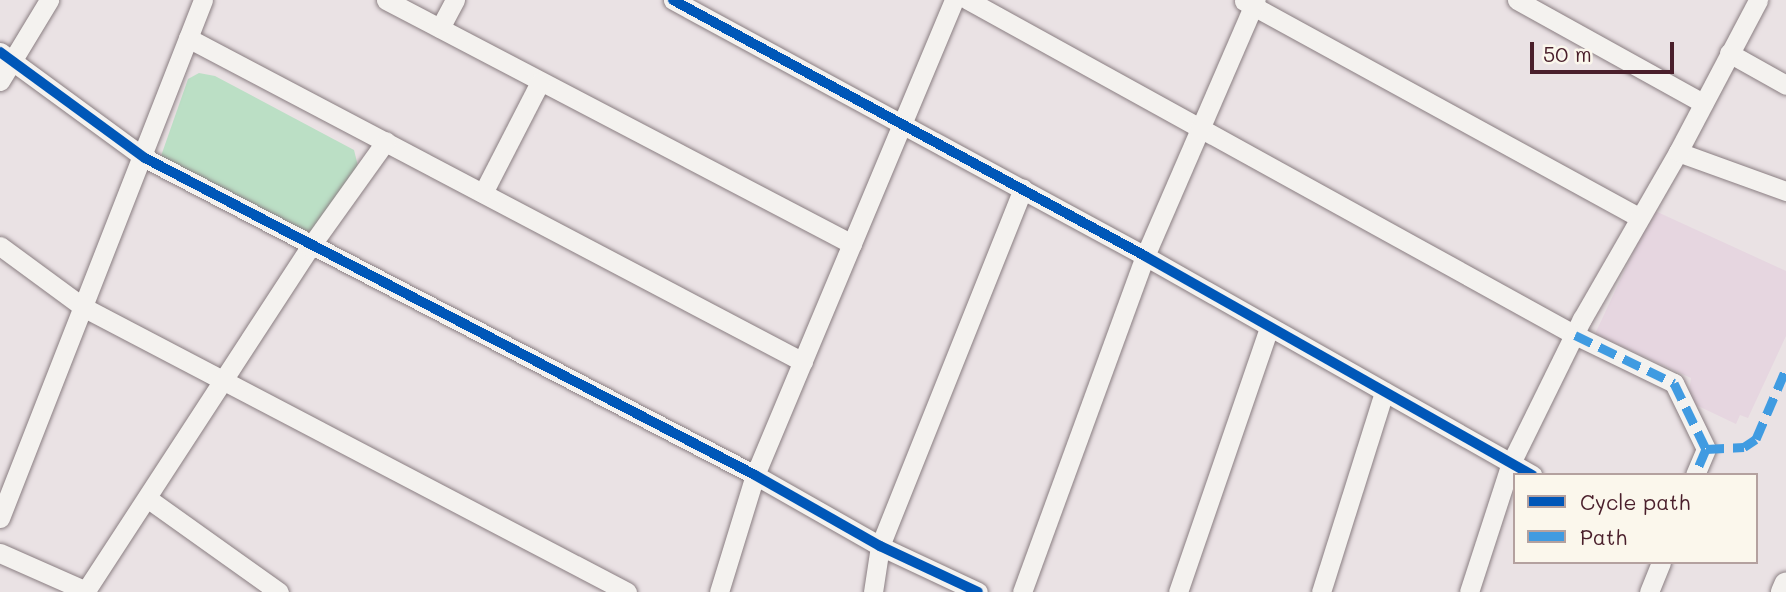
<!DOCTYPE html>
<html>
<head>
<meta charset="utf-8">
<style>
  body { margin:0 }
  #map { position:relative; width:1786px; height:592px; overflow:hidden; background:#eae2e4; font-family:Mali,sans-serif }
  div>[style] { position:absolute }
  .built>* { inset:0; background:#e6d6e0 }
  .green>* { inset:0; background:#bbdfc5 }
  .roads { filter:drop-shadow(0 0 2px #8a7e82) drop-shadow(0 0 2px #8a7e82) }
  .minor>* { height:19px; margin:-9.5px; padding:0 9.5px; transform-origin:9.5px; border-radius:9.5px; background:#f4f2ef }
  .major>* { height:24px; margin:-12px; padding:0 12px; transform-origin:12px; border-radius:12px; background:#f4f2ef }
  .quiet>* { height:9px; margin-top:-4.5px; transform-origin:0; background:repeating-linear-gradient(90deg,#409be1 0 18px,transparent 0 27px) }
  .cycleway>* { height:10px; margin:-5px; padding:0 5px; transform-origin:5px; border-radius:5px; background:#0057b8 }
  span { translate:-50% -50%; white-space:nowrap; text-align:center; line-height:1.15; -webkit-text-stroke:5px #fbf7ec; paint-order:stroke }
  .legend { position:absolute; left:1513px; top:473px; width:245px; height:91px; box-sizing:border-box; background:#fbf7ec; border:2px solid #b4a19f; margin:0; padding:9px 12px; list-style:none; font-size:21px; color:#4a1f2b }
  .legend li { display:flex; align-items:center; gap:14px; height:35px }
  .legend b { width:35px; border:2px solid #b4a19f }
  .scale { position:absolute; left:1530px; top:42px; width:144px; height:32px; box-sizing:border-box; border:4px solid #4a1f2b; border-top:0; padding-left:9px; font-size:21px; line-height:24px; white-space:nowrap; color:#4a1f2b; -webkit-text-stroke:5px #fbf7ec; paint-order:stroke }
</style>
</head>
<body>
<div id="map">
  <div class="built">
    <i style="clip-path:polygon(1653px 210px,1786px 271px,1786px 336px,1748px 418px,1740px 415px,1736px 424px,1694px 404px,1689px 392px,1691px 378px,1595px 334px)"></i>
  </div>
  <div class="green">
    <i style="clip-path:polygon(199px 73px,215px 76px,354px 150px,358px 166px,308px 238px,161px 156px,188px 79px)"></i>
  </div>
  <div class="roads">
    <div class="minor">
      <i style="left:386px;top:0;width:526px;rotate:27.64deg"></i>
      <i style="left:673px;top:0;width:537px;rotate:28.47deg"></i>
      <i style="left:1145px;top:256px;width:445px;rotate:29.5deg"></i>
      <i style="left:968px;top:0;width:693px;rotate:28.89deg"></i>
      <i style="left:1575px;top:335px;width:110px;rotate:25.9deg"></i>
      <i style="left:1674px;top:383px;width:73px;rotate:64.1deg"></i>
      <i style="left:1706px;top:449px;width:28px;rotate:113deg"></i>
      <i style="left:1517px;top:0;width:213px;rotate:29deg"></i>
      <i style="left:1244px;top:1px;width:450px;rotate:28.7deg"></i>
      <i style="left:440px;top:28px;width:32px;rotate:-62deg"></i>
      <i style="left:188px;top:38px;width:695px;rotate:27.78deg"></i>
      <i style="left:0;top:52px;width:180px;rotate:36.2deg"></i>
      <i style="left:145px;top:158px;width:687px;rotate:27.46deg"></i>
      <i style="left:755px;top:475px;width:144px;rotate:29.6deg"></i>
      <i style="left:880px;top:546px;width:108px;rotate:25.1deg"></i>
      <i style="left:1729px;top:53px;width:65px;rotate:29.3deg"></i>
      <i style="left:0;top:81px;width:95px;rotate:-58.8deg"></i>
      <i style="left:1678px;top:152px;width:115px;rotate:19.9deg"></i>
      <i style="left:483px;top:193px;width:125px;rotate:-62.8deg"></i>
      <i style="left:0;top:246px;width:103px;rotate:36.3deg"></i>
      <i style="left:83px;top:307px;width:614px;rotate:27.65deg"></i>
      <i style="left:147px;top:498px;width:162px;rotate:35.5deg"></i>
      <i style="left:0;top:518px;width:556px;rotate:-68.6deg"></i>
      <i style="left:0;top:553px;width:94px;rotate:23.8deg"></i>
      <i style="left:85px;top:592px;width:412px;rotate:-56.9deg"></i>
      <i style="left:310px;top:247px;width:130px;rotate:-54.4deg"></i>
      <i style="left:719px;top:592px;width:122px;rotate:-72.9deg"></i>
      <i style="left:755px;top:475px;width:515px;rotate:-67.27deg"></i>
      <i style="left:873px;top:592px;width:47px;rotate:-81.3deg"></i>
      <i style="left:880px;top:546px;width:385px;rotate:-68.2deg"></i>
      <i style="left:1022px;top:592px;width:358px;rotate:-69.9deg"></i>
      <i style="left:1145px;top:256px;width:279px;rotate:-66.6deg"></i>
      <i style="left:1178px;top:592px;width:280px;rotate:-71deg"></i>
      <i style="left:1321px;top:592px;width:210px;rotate:-72.5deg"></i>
      <i style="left:1469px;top:592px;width:136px;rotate:-72deg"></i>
      <i style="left:1511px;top:463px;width:161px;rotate:-63.8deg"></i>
      <i style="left:1582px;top:319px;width:193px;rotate:-60.1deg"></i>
      <i style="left:1678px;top:152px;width:172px;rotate:-62.2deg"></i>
      <i style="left:1649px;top:592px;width:32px;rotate:-68deg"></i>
    </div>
    <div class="major">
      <i style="left:1783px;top:592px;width:8px;rotate:-67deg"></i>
    </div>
  </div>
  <div class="quiet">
    <i style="left:1575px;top:335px;width:110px;rotate:25.9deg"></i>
    <i style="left:1674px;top:383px;width:73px;rotate:64.1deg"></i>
    <i style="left:1706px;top:449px;width:28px;rotate:113deg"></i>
    <i style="left:1706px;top:449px;width:38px;rotate:-3deg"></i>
    <i style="left:1744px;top:447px;width:14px;rotate:-34deg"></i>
    <i style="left:1756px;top:439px;width:76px;rotate:-66.8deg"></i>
  </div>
  <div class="cycleway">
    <i style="left:673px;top:0;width:537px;rotate:28.47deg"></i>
    <i style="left:1145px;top:256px;width:445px;rotate:29.5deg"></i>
    <i style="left:0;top:52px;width:180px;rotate:36.2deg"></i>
    <i style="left:145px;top:158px;width:687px;rotate:27.46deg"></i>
    <i style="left:755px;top:475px;width:144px;rotate:29.6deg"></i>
    <i style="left:880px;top:546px;width:108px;rotate:25.1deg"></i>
  </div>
  <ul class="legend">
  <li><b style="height:9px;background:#0057b8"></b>Cycle path</li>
  <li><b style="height:9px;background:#409be1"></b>Path</li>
  </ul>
  <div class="scale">50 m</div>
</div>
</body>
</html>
